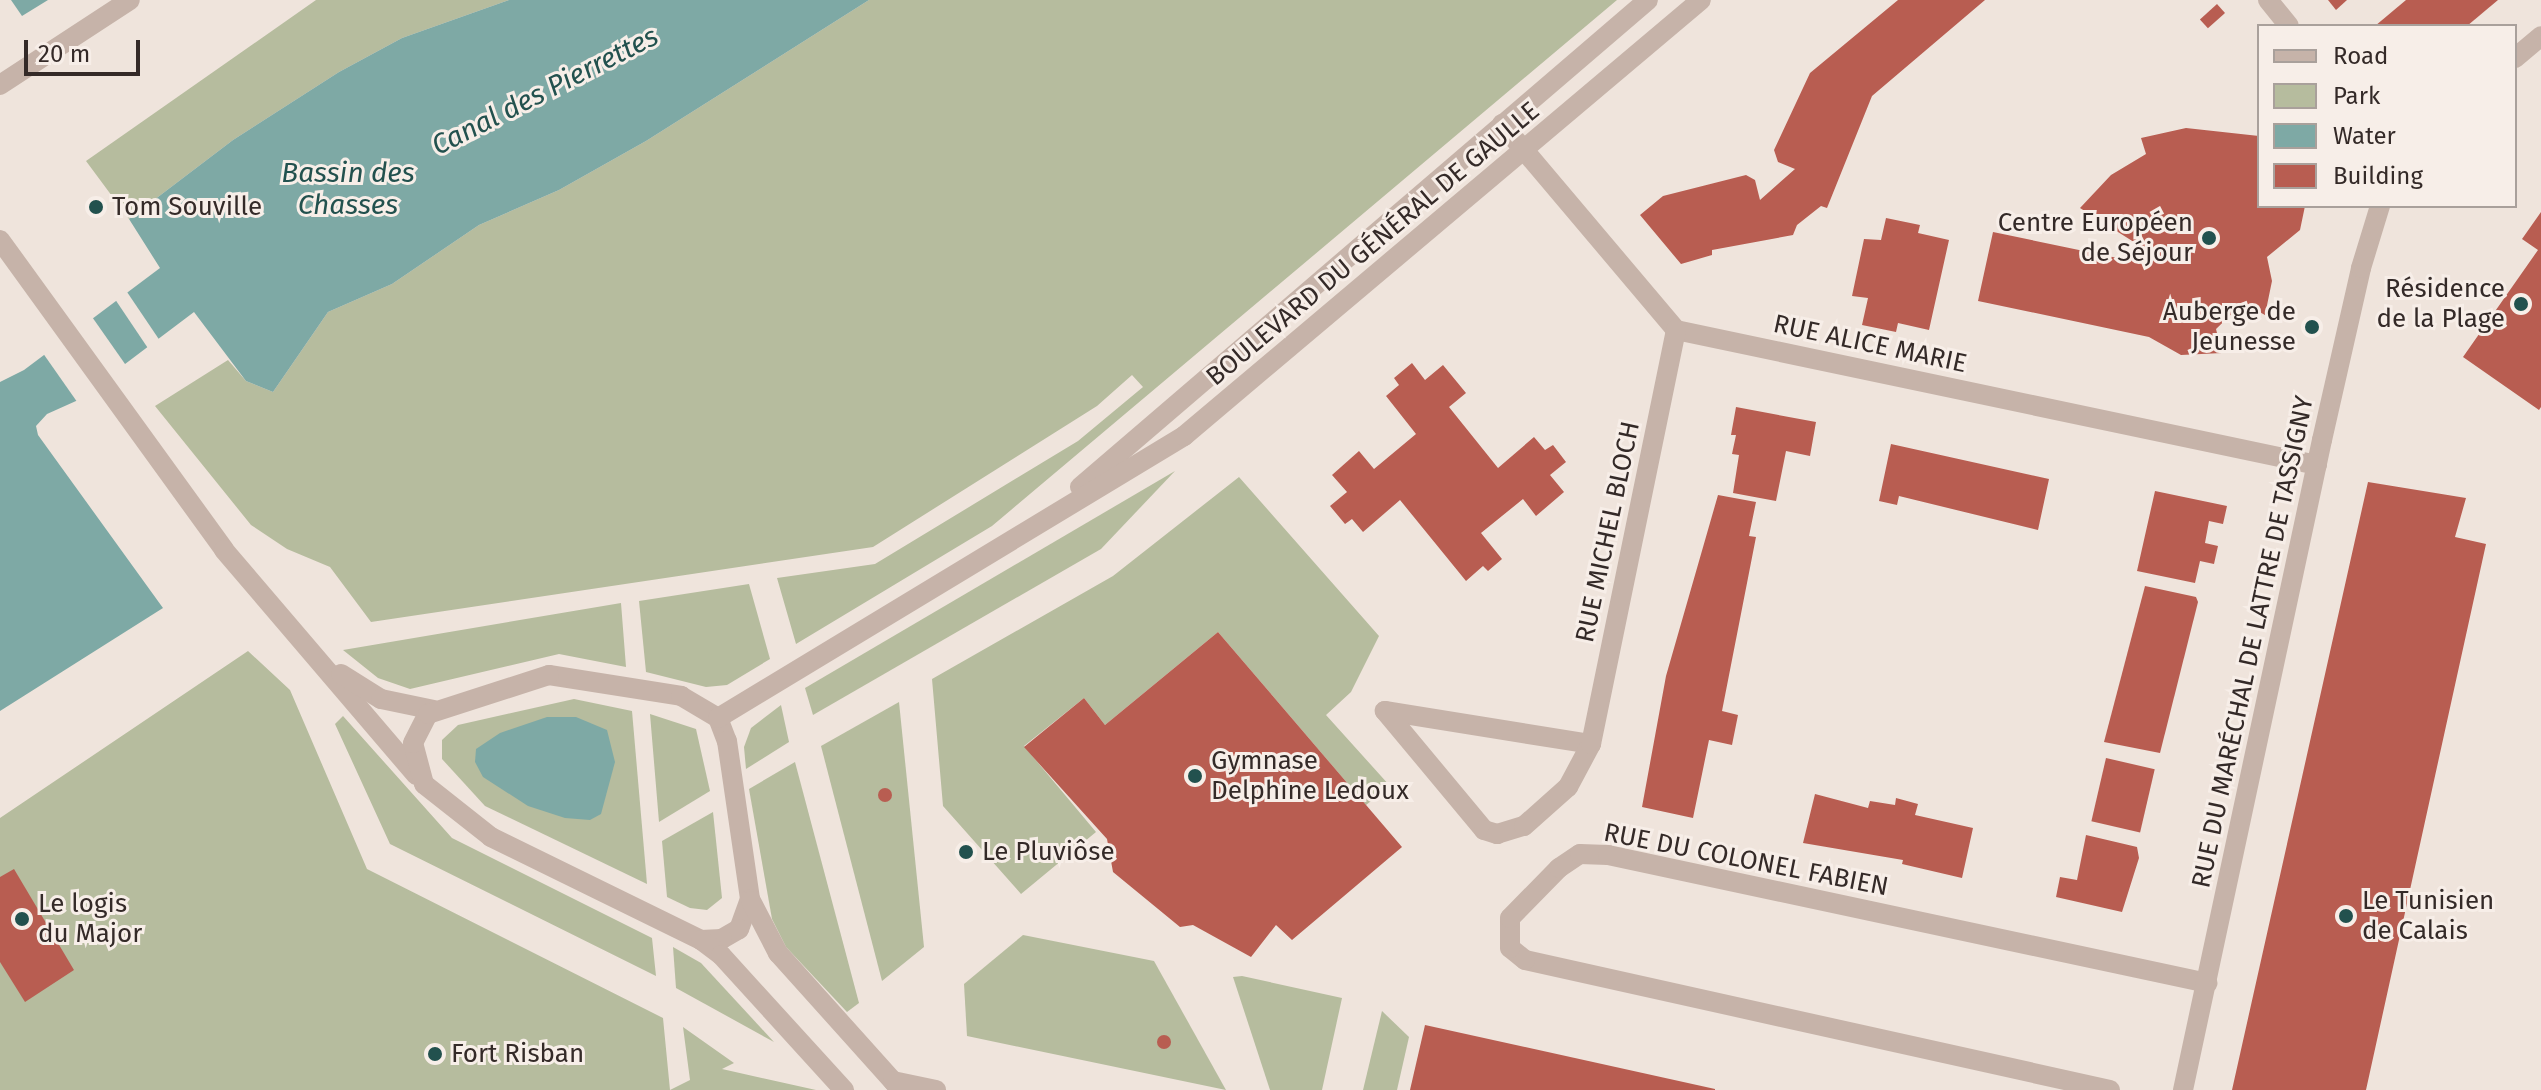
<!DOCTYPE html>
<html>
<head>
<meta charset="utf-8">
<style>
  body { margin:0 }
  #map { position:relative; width:2541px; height:1090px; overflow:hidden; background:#efe4dc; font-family:"Fira Sans",sans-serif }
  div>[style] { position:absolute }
  .green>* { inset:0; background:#b6bc9e }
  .water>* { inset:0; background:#7ea9a5 }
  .pier>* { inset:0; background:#efe4dc; transform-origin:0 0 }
  .building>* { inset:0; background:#b85d51; transform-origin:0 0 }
  .round { border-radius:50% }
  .minor>* { height:20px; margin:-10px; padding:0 10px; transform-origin:10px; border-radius:10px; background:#c6b3a9 }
  .dots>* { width:22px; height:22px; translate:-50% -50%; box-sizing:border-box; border:4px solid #f7eee8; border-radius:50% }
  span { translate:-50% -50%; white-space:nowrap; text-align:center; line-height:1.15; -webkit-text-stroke:6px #f7eee8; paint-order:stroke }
  .poi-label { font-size:26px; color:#342a28 }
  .left { translate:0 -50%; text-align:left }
  .right { translate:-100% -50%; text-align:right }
  .street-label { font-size:26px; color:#342a28 }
  .water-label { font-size:28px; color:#22514e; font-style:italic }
  .legend { position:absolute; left:2257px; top:24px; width:260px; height:184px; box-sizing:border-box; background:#f7eee8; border:2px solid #a9a09b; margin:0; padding:10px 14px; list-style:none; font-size:24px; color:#342a28 }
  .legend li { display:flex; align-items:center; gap:16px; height:40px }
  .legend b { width:40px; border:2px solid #a9a09b }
  .scale { position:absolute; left:24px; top:40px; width:116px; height:36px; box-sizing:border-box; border:4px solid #342a28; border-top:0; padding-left:10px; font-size:24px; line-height:28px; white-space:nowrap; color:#342a28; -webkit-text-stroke:6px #f7eee8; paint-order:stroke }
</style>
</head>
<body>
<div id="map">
  <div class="green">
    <i style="clip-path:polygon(316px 0,509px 0,402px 38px,339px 72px,233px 140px,129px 219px,86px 161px)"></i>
    <i style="clip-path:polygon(869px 0,1617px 0,992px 526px,796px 644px,777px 578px,875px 564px,1078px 441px,1143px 387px,1132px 375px,1097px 406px,873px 547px,371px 622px,330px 567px,287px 549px,251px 525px,155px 406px,228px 360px,246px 381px,273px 392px,328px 312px,392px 284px,479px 225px,559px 190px,646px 141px)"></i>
    <i style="clip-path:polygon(1175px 471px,1101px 549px,813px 715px,805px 688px)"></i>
    <i style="clip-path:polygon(1239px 477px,1379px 636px,1351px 692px,1326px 715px,1390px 786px,1366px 805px,1218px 632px,1105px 725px,1084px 698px,1024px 746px,1096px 832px,1021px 894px,943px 806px,932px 679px,1113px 576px)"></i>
    <i style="clip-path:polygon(749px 584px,770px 659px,727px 685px,706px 687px,646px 672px,639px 601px)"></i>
    <i style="clip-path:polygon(621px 603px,626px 667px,559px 654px,410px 689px,378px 678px,343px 650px)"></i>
    <i style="clip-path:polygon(248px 651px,290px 690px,367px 869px,663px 1018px,670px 1090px,690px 1080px,683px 1027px,734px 1063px,722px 1069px,816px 1090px,0 1090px,0 818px)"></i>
    <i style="clip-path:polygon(574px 699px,632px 711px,647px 884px,485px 806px,442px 759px,442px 740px,458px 725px)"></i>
    <i style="clip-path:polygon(899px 702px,924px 947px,882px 981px,821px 746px)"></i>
    <i style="clip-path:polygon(781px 705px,789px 742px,746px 769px,744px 747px,751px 728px)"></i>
    <i style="clip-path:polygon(650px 714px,696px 729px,710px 791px,659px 822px)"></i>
    <i style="clip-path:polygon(343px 716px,452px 838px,652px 938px,656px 976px,390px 844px,335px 724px)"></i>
    <i style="clip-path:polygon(795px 762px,859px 1003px,847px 1012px,786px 947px,772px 919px,749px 789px)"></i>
    <i style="clip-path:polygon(713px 812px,722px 898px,707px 910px,690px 908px,667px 897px,662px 841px)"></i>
    <i style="clip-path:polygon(1023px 935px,1154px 961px,1226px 1090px,967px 1036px,964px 984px)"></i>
    <i style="clip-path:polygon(673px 947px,701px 963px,774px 1042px,676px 988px)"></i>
    <i style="clip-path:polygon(1242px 976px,1342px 998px,1322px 1090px,1270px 1090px,1233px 977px)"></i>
    <i style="clip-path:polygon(1382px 1011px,1409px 1037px,1397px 1090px,1363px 1090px)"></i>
  </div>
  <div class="water">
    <i style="clip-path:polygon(11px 0,48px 0,22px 16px)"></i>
    <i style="clip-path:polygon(509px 0,869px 0,646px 141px,559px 190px,479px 225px,392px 284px,328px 312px,273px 392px,246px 381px,194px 312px,76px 401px,47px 414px,36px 426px,38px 435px,163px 608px,0 711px,0 382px,24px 370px,160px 268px,129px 219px,233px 140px,339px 72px,402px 38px)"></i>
    <i style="clip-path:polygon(547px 717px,576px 717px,607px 730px,615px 762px,601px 814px,590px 820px,565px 818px,528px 806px,483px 777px,475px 762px,476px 749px,500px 733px)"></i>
  </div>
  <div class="pier">
    <i style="left:125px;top:289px;width:64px;height:14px;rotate:56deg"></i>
    <i style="left:90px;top:314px;width:66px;height:61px;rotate:55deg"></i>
  </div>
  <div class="building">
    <i style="clip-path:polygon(1898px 0,1985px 0,1872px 96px,1827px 208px,1821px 206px,1797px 225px,1793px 235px,1712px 250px,1712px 255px,1681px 264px,1640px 215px,1663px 196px,1746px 175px,1755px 180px,1760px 200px,1795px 169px,1778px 162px,1774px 150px,1810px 73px)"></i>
    <i style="clip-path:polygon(2328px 0,2347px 0,2336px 10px)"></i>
    <i style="clip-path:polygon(2406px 0,2498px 0,2467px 26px,2375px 26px)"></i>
    <i style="left:2217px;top:4px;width:12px;height:23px;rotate:48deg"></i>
    <i style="clip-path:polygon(2186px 128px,2259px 136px,2259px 206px,2305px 206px,2300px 230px,2267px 257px,2272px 281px,2265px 315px,2243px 303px,2216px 329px,2222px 353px,2181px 355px,2149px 337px,1978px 301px,1993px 232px,2127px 260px,2137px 244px,2080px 208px,2111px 175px,2146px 154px,2141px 138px)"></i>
    <i style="clip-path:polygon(2541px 212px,2541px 407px,2539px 410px,2463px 357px,2538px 250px,2522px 239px)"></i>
    <i style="clip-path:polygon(1886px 218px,1920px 225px,1918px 233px,1949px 240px,1929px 330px,1898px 323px,1896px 332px,1862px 325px,1868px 298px,1852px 296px,1864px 239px,1881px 240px)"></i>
    <i style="clip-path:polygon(1412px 363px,1425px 380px,1443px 365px,1466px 393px,1449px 407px,1498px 468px,1534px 437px,1545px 450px,1553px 445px,1566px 462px,1550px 475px,1564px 492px,1536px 516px,1523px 499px,1481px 533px,1502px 559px,1488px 571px,1483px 566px,1466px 581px,1400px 500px,1363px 532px,1352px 519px,1345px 524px,1330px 506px,1347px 492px,1332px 475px,1359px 451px,1374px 469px,1416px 434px,1386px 396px,1399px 385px,1394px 378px)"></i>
    <i style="clip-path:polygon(1736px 407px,1816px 422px,1810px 456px,1786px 451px,1776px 501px,1733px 493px,1739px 455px,1732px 454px,1736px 435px,1731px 435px)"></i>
    <i style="clip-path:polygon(1891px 444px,2049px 479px,2038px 530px,1899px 496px,1897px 505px,1879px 501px)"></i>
    <i style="clip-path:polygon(2368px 482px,2466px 498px,2455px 537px,2486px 544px,2366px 1090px,2232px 1090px)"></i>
    <i style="clip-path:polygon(2155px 491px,2227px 506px,2223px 524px,2209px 521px,2205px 543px,2218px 546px,2214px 564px,2200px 561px,2195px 583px,2137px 571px)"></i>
    <i style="clip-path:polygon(1718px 495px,1756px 502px,1749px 536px,1756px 537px,1722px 711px,1738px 715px,1732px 745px,1709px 740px,1693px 818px,1642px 807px,1666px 676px)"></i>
    <i style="clip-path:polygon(2145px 586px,2196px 597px,2198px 602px,2160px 753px,2104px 742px)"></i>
    <i style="clip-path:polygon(1218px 632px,1402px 847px,1292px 940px,1276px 925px,1251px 957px,1193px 925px,1180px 927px,1113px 872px,1107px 839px,1024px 747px,1084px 698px,1105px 725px)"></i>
    <i style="left:2106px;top:758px;width:50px;height:65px;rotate:13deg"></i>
    <i class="round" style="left:878px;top:788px;width:14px;height:14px"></i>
    <i style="clip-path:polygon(1815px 794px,1868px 808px,1870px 801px,1895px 805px,1896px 798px,1918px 804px,1915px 815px,1973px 828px,1962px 878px,1902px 864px,1903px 860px,1803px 843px)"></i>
    <i style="clip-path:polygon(2086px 835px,2137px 847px,2139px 858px,2122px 912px,2056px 897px,2060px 877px,2077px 880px)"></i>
    <i style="clip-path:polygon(14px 869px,74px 970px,25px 1002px,0 962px,0 877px)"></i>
    <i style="clip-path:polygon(1425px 1025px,1715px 1089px,1715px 1090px,1410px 1090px)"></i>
    <i class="round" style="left:1157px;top:1035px;width:14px;height:14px"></i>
  </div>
  <div class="minor">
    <i style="left:2268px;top:0;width:33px;rotate:51deg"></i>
    <i style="left:2515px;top:58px;width:34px;rotate:-40deg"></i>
    <i style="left:0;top:85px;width:155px;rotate:-33.2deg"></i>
    <i style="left:1502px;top:124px;width:270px;rotate:49.8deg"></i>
    <i style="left:1676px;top:330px;width:655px;rotate:11.89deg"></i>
    <i style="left:0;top:240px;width:382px;rotate:54.1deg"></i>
    <i style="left:224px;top:550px;width:296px;rotate:49.5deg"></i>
    <i style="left:1080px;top:487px;width:748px;rotate:-40.61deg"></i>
    <i style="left:341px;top:674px;width:47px;rotate:32deg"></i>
    <i style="left:381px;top:699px;width:54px;rotate:11.7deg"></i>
    <i style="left:549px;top:675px;width:134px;rotate:9deg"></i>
    <i style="left:681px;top:696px;width:43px;rotate:30.7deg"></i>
    <i style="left:718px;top:718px;width:25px;rotate:69deg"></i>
    <i style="left:727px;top:741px;width:160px;rotate:81.7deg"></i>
    <i style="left:750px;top:899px;width:32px;rotate:110deg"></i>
    <i style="left:739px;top:929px;width:20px;rotate:150deg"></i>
    <i style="left:722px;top:939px;width:21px;rotate:177deg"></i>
    <i style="left:701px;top:940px;width:234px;rotate:-153.9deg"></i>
    <i style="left:491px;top:837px;width:85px;rotate:-141.7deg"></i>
    <i style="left:424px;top:784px;width:42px;rotate:-105deg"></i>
    <i style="left:413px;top:743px;width:33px;rotate:-63deg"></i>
    <i style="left:428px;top:714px;width:127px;rotate:-17.9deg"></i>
    <i style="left:718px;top:718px;width:545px;rotate:-31.18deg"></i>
    <i style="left:1184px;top:436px;width:676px;rotate:-40.14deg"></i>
    <i style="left:1591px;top:744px;width:209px;rotate:-170.9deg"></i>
    <i style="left:1385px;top:711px;width:155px;rotate:50.2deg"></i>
    <i style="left:1484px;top:830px;width:14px;rotate:17deg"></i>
    <i style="left:1497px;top:834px;width:28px;rotate:-17deg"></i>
    <i style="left:1524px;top:826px;width:59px;rotate:-41.6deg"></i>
    <i style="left:1568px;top:787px;width:49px;rotate:-61.9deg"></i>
    <i style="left:1591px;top:744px;width:423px;rotate:-78.4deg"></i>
    <i style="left:751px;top:901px;width:59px;rotate:62.6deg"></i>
    <i style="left:778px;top:953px;width:184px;rotate:48.1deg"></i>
    <i style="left:701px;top:940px;width:25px;rotate:37deg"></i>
    <i style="left:721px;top:955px;width:183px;rotate:47.7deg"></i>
    <i style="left:893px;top:1081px;width:44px;rotate:11.8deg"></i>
    <i style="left:2110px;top:1090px;width:599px;rotate:-167.47deg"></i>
    <i style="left:1525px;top:960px;width:19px;rotate:-141deg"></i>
    <i style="left:1510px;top:948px;width:30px;rotate:-90deg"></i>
    <i style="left:1510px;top:918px;width:70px;rotate:-45.6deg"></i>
    <i style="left:1559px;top:868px;width:25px;rotate:-34deg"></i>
    <i style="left:1580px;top:854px;width:28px;rotate:2deg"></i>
    <i style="left:1608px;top:855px;width:613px;rotate:12.06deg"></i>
    <i style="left:2183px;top:1090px;width:665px;rotate:-77.93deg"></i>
    <i style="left:2322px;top:440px;width:176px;rotate:-77.2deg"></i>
    <i style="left:2361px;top:268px;width:65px;rotate:-73deg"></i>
  </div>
  <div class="dots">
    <i style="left:96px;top:207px;background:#22514e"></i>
    <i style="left:2209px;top:238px;background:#22514e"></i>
    <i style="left:2521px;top:304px;background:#22514e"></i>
    <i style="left:2312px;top:327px;background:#22514e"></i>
    <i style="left:1195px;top:776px;background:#22514e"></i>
    <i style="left:966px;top:852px;background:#22514e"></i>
    <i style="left:2346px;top:916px;background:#22514e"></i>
    <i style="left:22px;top:919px;background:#22514e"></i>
    <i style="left:435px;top:1054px;background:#22514e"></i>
  </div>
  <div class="poi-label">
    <span class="left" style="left:112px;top:207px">Tom Souville</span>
    <span class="right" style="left:2193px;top:238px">Centre Européen<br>de Séjour</span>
    <span class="right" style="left:2505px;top:304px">Résidence<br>de la Plage</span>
    <span class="right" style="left:2296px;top:327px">Auberge de<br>Jeunesse</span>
    <span class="left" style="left:1211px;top:776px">Gymnase<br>Delphine Ledoux</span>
    <span class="left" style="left:982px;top:852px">Le Pluviôse</span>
    <span class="left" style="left:2362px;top:916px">Le Tunisien<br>de Calais</span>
    <span class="left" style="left:38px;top:919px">Le logis<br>du Major</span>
    <span class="left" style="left:451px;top:1054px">Fort Risban</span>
  </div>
  <div class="street-label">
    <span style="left:1373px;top:244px;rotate:-40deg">BOULEVARD DU GÉNÉRAL DE GAULLE</span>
    <span style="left:1870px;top:344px;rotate:12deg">RUE ALICE MARIE</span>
    <span style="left:1608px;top:532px;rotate:-78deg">RUE MICHEL BLOCH</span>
    <span style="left:2253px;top:642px;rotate:-78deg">RUE DU MARÉCHAL DE LATTRE DE TASSIGNY</span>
    <span style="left:1746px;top:860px;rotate:11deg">RUE DU COLONEL FABIEN</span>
  </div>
  <div class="water-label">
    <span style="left:545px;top:91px;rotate:-27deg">Canal des Pierrettes</span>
    <span style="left:348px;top:189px">Bassin des<br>Chasses</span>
  </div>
  <ul class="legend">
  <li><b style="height:10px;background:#c6b3a9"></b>Road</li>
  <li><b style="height:22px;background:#b6bc9e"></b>Park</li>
  <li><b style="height:22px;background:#7ea9a5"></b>Water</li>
  <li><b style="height:22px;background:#b85d51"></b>Building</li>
  </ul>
  <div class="scale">20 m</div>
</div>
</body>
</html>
